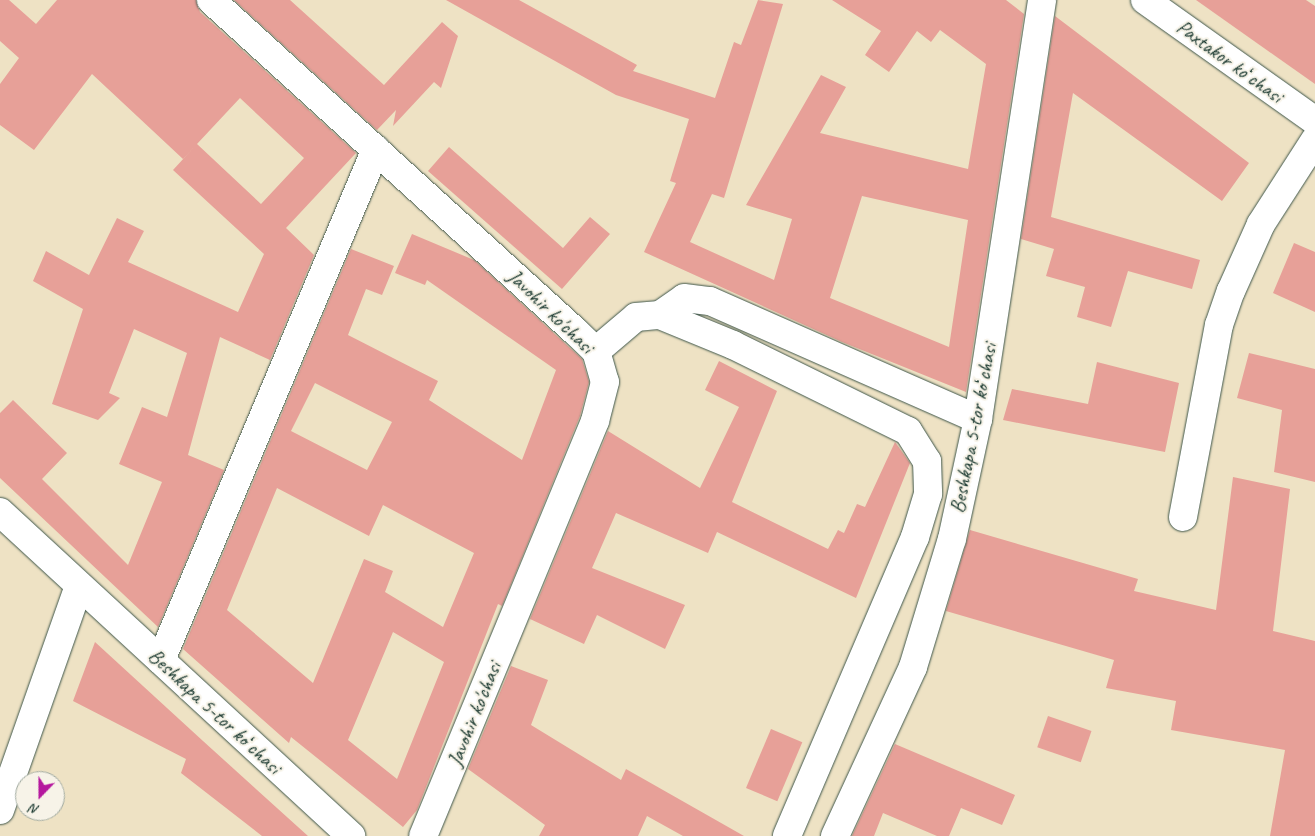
<!DOCTYPE html>
<html>
<head>
<meta charset="utf-8">
<style>
  body { margin:0 }
  #map { position:relative; width:1315px; height:836px; overflow:hidden; background:#eee2c4; font-family:Caveat,sans-serif }
  div>[style] { position:absolute }
  .building>* { inset:0; background:#e7a098; transform-origin:0 0 }
  .roads { filter:drop-shadow(0 0 1px #3e564a) drop-shadow(0 0 1px #3e564a) }
  .street>* { height:28px; margin:-14px; padding:0 14px; transform-origin:14px; border-radius:14px; background:#fff }
  .secondary>* { height:28px; margin:-14px; padding:0 14px; transform-origin:14px; border-radius:14px; background:#fff }
  span { translate:-50% -50%; white-space:nowrap; text-align:center; line-height:1.15; -webkit-text-stroke:4px #f7f3e8; paint-order:stroke }
  .street-label { font-size:21px; color:#1f3d34 }
  .north { position:absolute; left:15px; top:771px; width:50px; height:50px; box-sizing:border-box; background:#f7f3e8; border:1px solid #a1aaa0; border-radius:50%; rotate:202deg; font-size:14px; font-weight:700; line-height:20px; text-align:center; color:#1f3d34 }
  .north::after { content:''; display:block; margin:auto; width:18px; height:22px; background:#b5179e; clip-path:polygon(50% 0,100% 100%,50% 72%,0 100%) }
</style>
</head>
<body>
<div id="map">
  <div class="building">
    <i style="clip-path:polygon(evenodd,0 0,9px 0,36px 24px,57px 0,196px 0,200px 12px,356px 153px,286px 228px,314px 255px,270px 360px,220px 337px,188px 455px,224px 470px,158px 627px,0 478px,0 413px,13px 400px,67px 453px,42px 479px,128px 565px,162px 482px,119px 464px,142px 407px,167px 417px,187px 353px,134px 329px,109px 393px,120px 398px,98px 420px,52px 404px,83px 309px,33px 281px,46px 251px,89px 275px,117px 218px,144px 231px,128px 262px,238px 312px,264px 254px,173px 170px,197px 144px,183px 159px,92px 74px,34px 150px,0 125px,0 84px,19px 58px,0 41px,0 0,240px 98px,304px 158px,261px 204px,197px 144px,240px 98px)"></i>
    <i style="clip-path:polygon(234px 0,290px 0,384px 85px,442px 22px,458px 36px,441px 88px,434px 82px,393px 126px,396px 110px,377px 130px)"></i>
    <i style="clip-path:polygon(evenodd,446px 0,519px 0,637px 65px,633px 71px,715px 98px,734px 42px,741px 45px,758px 0,783px 4px,724px 198px,712px 194px,690px 242px,774px 280px,792px 219px,746px 205px,821px 75px,846px 87px,820px 133px,968px 169px,986px 64px,940px 30px,931px 42px,917px 31px,889px 72px,865px 55px,881px 31px,832px 0,1006px 0,1024px 14px,966px 392px,842px 342px,644px 252px,676px 183px,670px 181px,689px 119px,616px 95px,446px 0,862px 196px,968px 220px,949px 347px,830px 298px,862px 196px)"></i>
    <i style="clip-path:polygon(1196px 0,1306px 0,1315px 6px,1315px 84px)"></i>
    <i style="clip-path:polygon(1055px 16px,1249px 163px,1222px 201px,1073px 93px,1051px 217px,1200px 260px,1192px 289px,1128px 271px,1111px 327px,1077px 317px,1085px 287px,1046px 276px,1054px 249px,1021px 239px)"></i>
    <i style="clip-path:polygon(449px 147px,563px 248px,590px 217px,610px 234px,562px 289px,428px 171px)"></i>
    <i style="clip-path:polygon(evenodd,412px 234px,474px 260px,582px 359px,589px 382px,580px 416px,502px 606px,498px 604px,417px 810px,403px 827px,291px 737px,289px 743px,183px 649px,351px 249px,394px 266px,382px 295px,366px 289px,348px 335px,438px 381px,429px 400px,522px 460px,556px 370px,427px 280px,425px 285px,395px 273px,412px 234px,315px 383px,392px 422px,367px 470px,291px 431px,315px 383px,412px 234px,277px 488px,369px 536px,383px 505px,474px 553px,443px 627px,385px 592px,393px 571px,364px 559px,313px 683px,227px 610px,277px 488px,412px 234px,393px 632px,444px 662px,397px 779px,348px 740px,393px 632px)"></i>
    <i style="clip-path:polygon(1294px 243px,1315px 252px,1315px 312px,1273px 293px)"></i>
    <i style="clip-path:polygon(1249px 353px,1315px 369px,1315px 482px,1274px 472px,1282px 410px,1237px 398px)"></i>
    <i style="clip-path:polygon(719px 361px,777px 391px,732px 502px,828px 549px,838px 530px,844px 533px,857px 504px,865px 507px,895px 442px,910px 463px,856px 598px,717px 532px,708px 553px,616px 513px,592px 568px,685px 605px,665px 649px,597px 615px,584px 644px,530px 619px,608px 431px,700px 488px,739px 407px,705px 390px)"></i>
    <i style="clip-path:polygon(1097px 362px,1179px 383px,1165px 452px,1003px 420px,1012px 389px,1088px 404px)"></i>
    <i style="clip-path:polygon(1233px 477px,1290px 489px,1273px 631px,1315px 641px,1315px 836px,1270px 836px,1285px 750px,1171px 730px,1176px 701px,1106px 688px,1114px 660px,946px 611px,970px 530px,1138px 579px,1134px 591px,1216px 610px)"></i>
    <i style="clip-path:polygon(95px 642px,203px 741px,308px 836px,262px 836px,181px 773px,186px 759px,73px 701px)"></i>
    <i style="clip-path:polygon(511px 666px,548px 680px,531px 725px,621px 780px,626px 769px,744px 836px,683px 836px,647px 816px,638px 836px,539px 836px,545px 825px,468px 769px)"></i>
    <i style="left:1048px;top:716px;width:46px;height:33px;rotate:19deg"></i>
    <i style="left:771px;top:729px;width:34px;height:64px;rotate:23deg"></i>
    <i style="clip-path:polygon(895px 744px,1015px 795px,1002px 825px,961px 808px,949px 836px,937px 836px,883px 813px,874px 836px,852px 836px)"></i>
  </div>
  <div class="roads">
    <div class="street">
      <i style="left:211px;top:0;width:493px;rotate:42.3deg"></i>
      <i style="left:576px;top:332px;width:28px;rotate:44deg"></i>
      <i style="left:596px;top:351px;width:32px;rotate:74deg"></i>
      <i style="left:605px;top:382px;width:40px;rotate:104.4deg"></i>
      <i style="left:595px;top:421px;width:449px;rotate:112.5deg"></i>
      <i style="left:660px;top:315px;width:29px;rotate:-35deg"></i>
      <i style="left:684px;top:298px;width:26px;rotate:7deg"></i>
      <i style="left:710px;top:301px;width:293px;rotate:23.8deg"></i>
      <i style="left:596px;top:351px;width:52px;rotate:-40.4deg"></i>
      <i style="left:636px;top:317px;width:24px;rotate:-5deg"></i>
      <i style="left:660px;top:315px;width:79px;rotate:22.3deg"></i>
      <i style="left:733px;top:345px;width:195px;rotate:26.2deg"></i>
      <i style="left:908px;top:431px;width:36px;rotate:58deg"></i>
      <i style="left:927px;top:461px;width:33px;rotate:88deg"></i>
      <i style="left:928px;top:494px;width:45px;rotate:106.8deg"></i>
      <i style="left:915px;top:537px;width:325px;rotate:113.2deg"></i>
      <i style="left:0;top:512px;width:478px;rotate:42.7deg"></i>
      <i style="left:1183px;top:517px;width:195px;rotate:-79.4deg"></i>
      <i style="left:1219px;top:325px;width:36px;rotate:-71deg"></i>
      <i style="left:1231px;top:291px;width:73px;rotate:-65.9deg"></i>
      <i style="left:1261px;top:224px;width:100px;rotate:-57.3deg"></i>
      <i style="left:161px;top:660px;width:554px;rotate:-67.18deg"></i>
      <i style="left:0;top:810px;width:235px;rotate:-70.6deg"></i>
      <i style="left:835px;top:836px;width:186px;rotate:-65.2deg"></i>
      <i style="left:913px;top:667px;width:134px;rotate:-73.1deg"></i>
      <i style="left:952px;top:539px;width:123px;rotate:-77.8deg"></i>
      <i style="left:978px;top:419px;width:424px;rotate:-81.3deg"></i>
    </div>
    <div class="secondary">
      <i style="left:1145px;top:0;width:209px;rotate:35.4deg"></i>
    </div>
  </div>
  <div class="street-label">
    <span style="left:1230px;top:61px;rotate:36deg">Paxtakor koʻchasi</span>
    <span style="left:551px;top:311px;rotate:44deg">Javohir ko'chasi</span>
    <span style="left:973px;top:428px;rotate:-79deg">Beshkapa 5-tor koʻchasi</span>
    <span style="left:215px;top:711px;rotate:43deg">Beshkapa 5-tor koʻchasi</span>
    <span style="left:474px;top:714px;rotate:-68deg">Javohir ko'chasi</span>
  </div>
  <div class="north">N</div>
</div>
</body>
</html>
